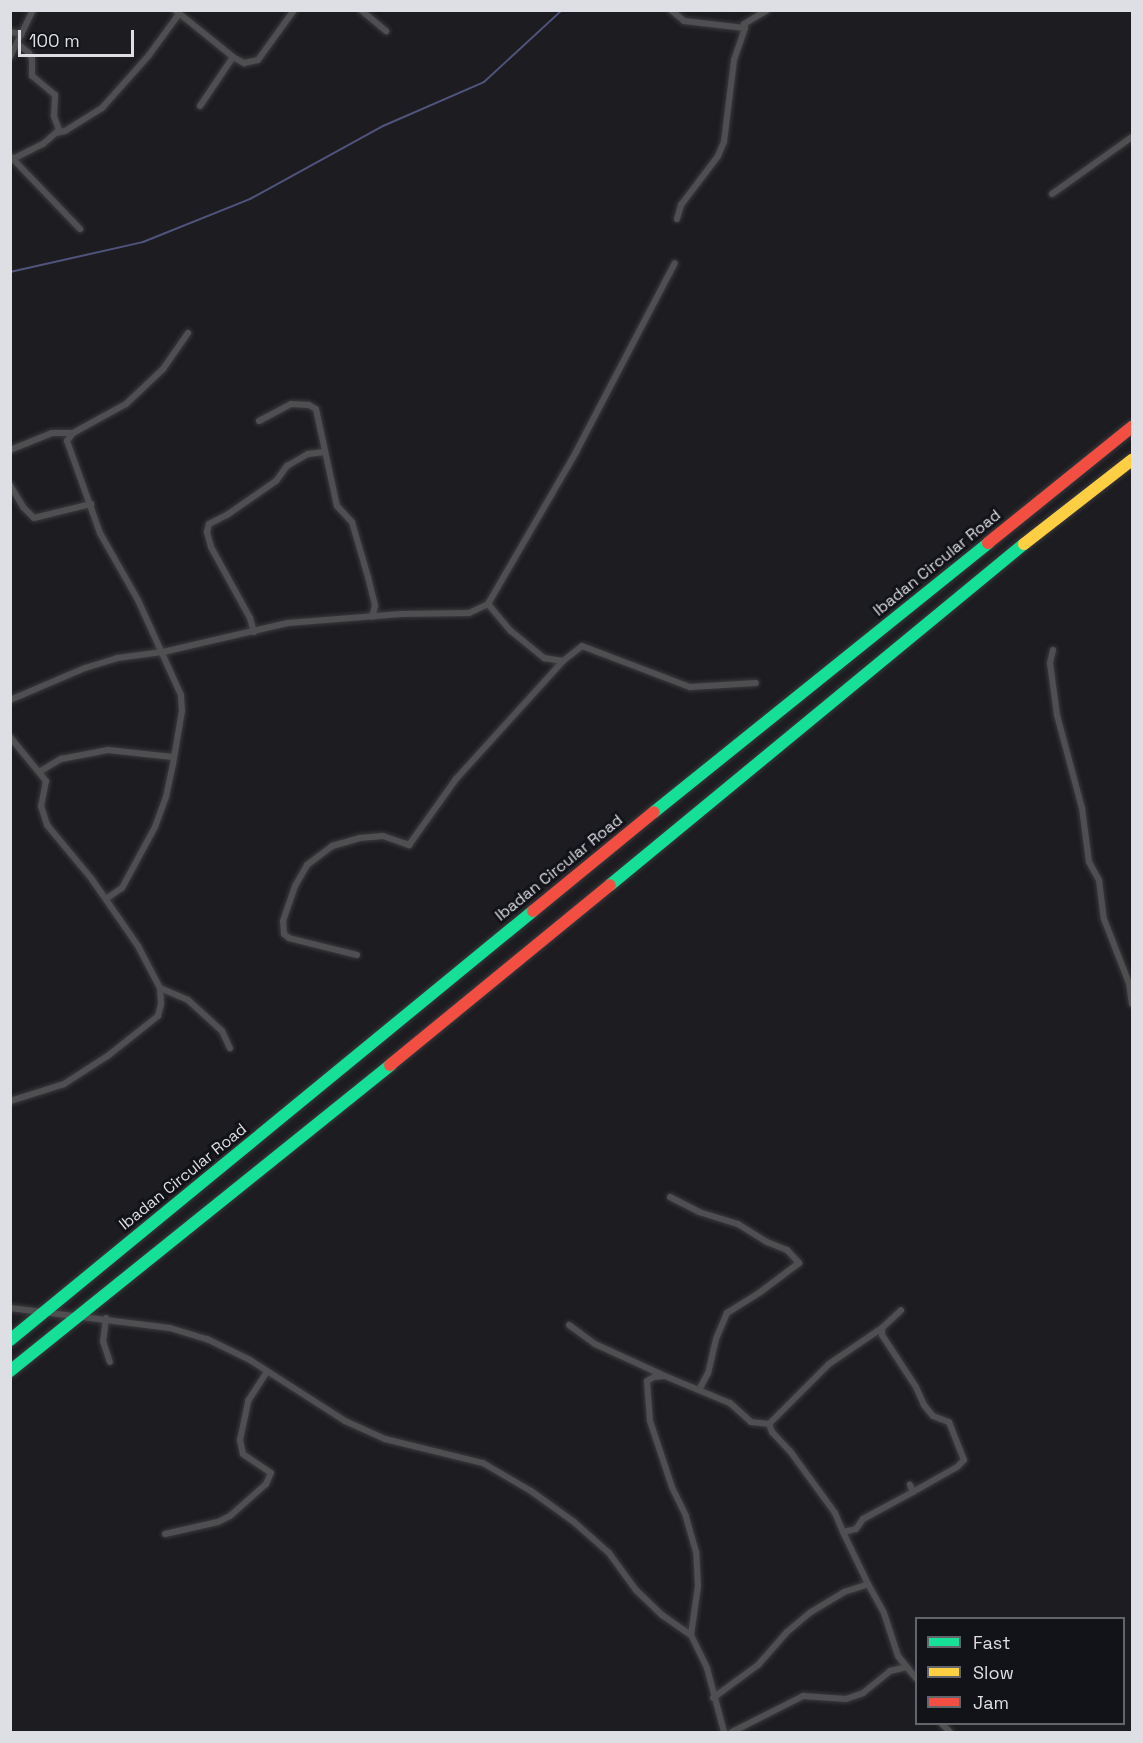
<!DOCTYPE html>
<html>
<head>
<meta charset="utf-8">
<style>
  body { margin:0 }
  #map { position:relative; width:1143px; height:1743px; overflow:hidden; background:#1d1d21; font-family:"Space Grotesk",sans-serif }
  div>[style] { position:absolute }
  .stream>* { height:2px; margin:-1px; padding:0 1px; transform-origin:1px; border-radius:1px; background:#50547d }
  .roads { filter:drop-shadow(0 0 2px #3a3a3e) drop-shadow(0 0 2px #3a3a3e) }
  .street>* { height:6px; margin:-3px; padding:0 3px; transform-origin:3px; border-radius:3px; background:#4f4f52 }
  .fast>* { height:12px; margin:-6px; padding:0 6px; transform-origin:6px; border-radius:6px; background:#16e098 }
  .slow>* { height:12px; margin:-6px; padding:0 6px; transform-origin:6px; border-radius:6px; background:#ffcf43 }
  .jam>* { height:12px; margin:-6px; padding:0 6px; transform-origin:6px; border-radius:6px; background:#f24e42 }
  span { translate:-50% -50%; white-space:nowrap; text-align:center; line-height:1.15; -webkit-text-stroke:6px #121319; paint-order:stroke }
  .street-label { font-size:16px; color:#dedfe4 }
  .frame { position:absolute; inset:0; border:12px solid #dedfe4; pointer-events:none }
  .legend { position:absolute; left:915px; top:1617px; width:210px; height:108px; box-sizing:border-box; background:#121319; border:2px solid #64656a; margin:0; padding:8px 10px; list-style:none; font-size:18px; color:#dedfe4 }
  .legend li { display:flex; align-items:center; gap:12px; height:30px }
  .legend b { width:30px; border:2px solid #64656a }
  .scale { position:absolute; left:18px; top:30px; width:116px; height:27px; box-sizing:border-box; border:3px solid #dedfe4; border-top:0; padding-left:8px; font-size:18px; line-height:21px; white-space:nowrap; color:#dedfe4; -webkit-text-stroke:4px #121319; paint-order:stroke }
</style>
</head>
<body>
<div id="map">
  <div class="stream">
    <i style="left:10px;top:272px;width:136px;rotate:-12.7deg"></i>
    <i style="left:143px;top:242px;width:115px;rotate:-21.9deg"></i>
    <i style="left:250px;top:199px;width:152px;rotate:-28.8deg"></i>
    <i style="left:383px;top:126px;width:110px;rotate:-23.5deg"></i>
    <i style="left:484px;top:82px;width:106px;rotate:-42.7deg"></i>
  </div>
  <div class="roads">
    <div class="street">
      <i style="left:175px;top:10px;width:75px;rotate:39deg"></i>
      <i style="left:233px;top:57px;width:13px;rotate:29deg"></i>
      <i style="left:244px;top:63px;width:14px;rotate:-12deg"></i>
      <i style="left:258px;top:60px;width:62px;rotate:-54.2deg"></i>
      <i style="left:361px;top:10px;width:33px;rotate:40deg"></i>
      <i style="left:671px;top:10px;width:17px;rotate:40deg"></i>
      <i style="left:684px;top:21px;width:61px;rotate:6.5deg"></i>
      <i style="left:10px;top:32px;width:12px;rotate:9deg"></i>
      <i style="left:10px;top:57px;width:52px;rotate:-63.9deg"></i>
      <i style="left:200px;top:106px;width:59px;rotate:-56deg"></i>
      <i style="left:56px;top:133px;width:9px;rotate:-13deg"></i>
      <i style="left:65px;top:131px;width:44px;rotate:-31.9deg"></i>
      <i style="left:102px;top:108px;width:71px;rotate:-48.4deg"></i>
      <i style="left:149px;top:55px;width:51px;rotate:-53.8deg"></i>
      <i style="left:11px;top:157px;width:100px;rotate:46.2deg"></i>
      <i style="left:13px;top:159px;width:34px;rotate:-27deg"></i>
      <i style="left:43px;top:144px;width:21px;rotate:-41deg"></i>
      <i style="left:59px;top:130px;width:15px;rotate:-110deg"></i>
      <i style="left:54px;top:116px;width:21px;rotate:-87deg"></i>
      <i style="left:55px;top:95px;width:30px;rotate:-140deg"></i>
      <i style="left:32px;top:76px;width:17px;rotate:-90deg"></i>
      <i style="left:32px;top:59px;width:7px;rotate:-117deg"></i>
      <i style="left:29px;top:53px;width:14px;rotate:-141deg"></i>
      <i style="left:1052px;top:194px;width:98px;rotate:-35.5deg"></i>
      <i style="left:677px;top:219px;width:15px;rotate:-74deg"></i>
      <i style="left:681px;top:205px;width:61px;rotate:-52.9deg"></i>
      <i style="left:718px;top:156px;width:15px;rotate:-67deg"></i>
      <i style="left:724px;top:142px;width:83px;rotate:-83deg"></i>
      <i style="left:734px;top:60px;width:34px;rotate:-71deg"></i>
      <i style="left:745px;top:28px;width:4px;rotate:-104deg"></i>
      <i style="left:744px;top:24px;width:27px;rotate:-31deg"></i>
      <i style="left:259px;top:421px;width:36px;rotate:-28deg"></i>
      <i style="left:291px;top:404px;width:18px;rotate:3deg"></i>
      <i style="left:309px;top:405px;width:8px;rotate:30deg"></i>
      <i style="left:316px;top:409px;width:99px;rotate:77.8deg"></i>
      <i style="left:337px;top:506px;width:22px;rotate:47deg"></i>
      <i style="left:352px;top:522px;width:57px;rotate:73.8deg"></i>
      <i style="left:368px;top:577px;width:30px;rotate:76deg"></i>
      <i style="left:375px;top:606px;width:11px;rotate:105deg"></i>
      <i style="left:10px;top:450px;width:45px;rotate:-22deg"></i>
      <i style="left:52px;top:433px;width:21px"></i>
      <i style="left:10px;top:485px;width:27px;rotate:59deg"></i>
      <i style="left:24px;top:508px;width:14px;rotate:45deg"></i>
      <i style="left:34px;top:518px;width:59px;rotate:-13.8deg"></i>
      <i style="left:488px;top:604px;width:35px;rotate:50deg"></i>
      <i style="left:511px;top:631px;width:43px;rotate:39.3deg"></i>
      <i style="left:544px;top:658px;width:19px;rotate:9deg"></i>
      <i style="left:563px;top:661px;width:24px;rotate:-38deg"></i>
      <i style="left:582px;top:646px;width:116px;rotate:20.8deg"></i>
      <i style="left:690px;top:687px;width:66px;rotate:-3.5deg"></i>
      <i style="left:254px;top:632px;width:15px;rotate:-106deg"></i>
      <i style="left:250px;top:618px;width:81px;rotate:-118.8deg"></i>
      <i style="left:211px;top:547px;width:16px;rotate:-105deg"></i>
      <i style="left:207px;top:532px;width:8px;rotate:-76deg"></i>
      <i style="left:209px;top:524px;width:20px;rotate:-27deg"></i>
      <i style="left:227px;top:515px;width:60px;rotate:-34.8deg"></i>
      <i style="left:276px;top:481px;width:19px;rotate:-54deg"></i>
      <i style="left:287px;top:466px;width:24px;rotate:-30deg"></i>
      <i style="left:308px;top:454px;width:17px;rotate:-7deg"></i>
      <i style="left:1053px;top:650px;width:13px;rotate:103deg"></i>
      <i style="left:1050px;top:663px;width:52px;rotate:82.3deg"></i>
      <i style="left:1057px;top:715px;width:96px;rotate:75deg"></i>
      <i style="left:1082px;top:808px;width:54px;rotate:82.6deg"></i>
      <i style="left:1089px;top:862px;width:21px;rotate:61deg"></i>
      <i style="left:1099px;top:880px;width:39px;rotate:83deg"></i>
      <i style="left:1104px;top:919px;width:69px;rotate:68.7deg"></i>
      <i style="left:1129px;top:983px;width:21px;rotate:82deg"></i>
      <i style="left:10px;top:700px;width:82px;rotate:-23.1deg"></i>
      <i style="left:85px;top:668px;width:34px;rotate:-17deg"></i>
      <i style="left:117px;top:658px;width:46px;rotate:-7.4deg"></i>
      <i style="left:163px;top:652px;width:128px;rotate:-13.1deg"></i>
      <i style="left:288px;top:623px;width:113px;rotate:-4.6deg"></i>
      <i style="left:401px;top:614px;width:68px;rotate:-0.8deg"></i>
      <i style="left:469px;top:613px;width:21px;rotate:-25deg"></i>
      <i style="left:488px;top:604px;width:176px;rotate:-59.9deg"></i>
      <i style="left:576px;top:452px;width:213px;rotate:-62.4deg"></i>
      <i style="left:10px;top:737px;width:57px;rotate:50.7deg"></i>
      <i style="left:46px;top:781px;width:25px;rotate:101deg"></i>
      <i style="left:41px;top:806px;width:20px;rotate:72deg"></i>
      <i style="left:47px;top:825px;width:69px;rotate:50.3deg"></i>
      <i style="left:91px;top:878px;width:83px;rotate:55.3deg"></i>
      <i style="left:138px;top:946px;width:47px;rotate:62.4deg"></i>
      <i style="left:160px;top:988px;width:16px;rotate:86deg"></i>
      <i style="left:161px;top:1004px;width:12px;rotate:104deg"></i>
      <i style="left:158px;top:1016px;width:63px;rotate:141.5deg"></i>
      <i style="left:109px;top:1055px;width:54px;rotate:147.2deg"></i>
      <i style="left:64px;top:1084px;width:57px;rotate:162.5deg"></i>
      <i style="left:39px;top:772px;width:26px;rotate:-31deg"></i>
      <i style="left:61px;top:759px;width:48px;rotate:-10.8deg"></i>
      <i style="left:108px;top:750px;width:65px;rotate:6.1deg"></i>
      <i style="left:106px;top:899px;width:19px;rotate:-35deg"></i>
      <i style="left:122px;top:888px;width:69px;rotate:-61.6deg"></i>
      <i style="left:155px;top:827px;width:32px;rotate:-70deg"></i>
      <i style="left:166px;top:797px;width:34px;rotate:-78deg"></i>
      <i style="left:173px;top:764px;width:54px;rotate:-80.4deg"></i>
      <i style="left:182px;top:711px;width:16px;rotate:-94deg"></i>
      <i style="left:181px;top:695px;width:104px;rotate:-114.4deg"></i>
      <i style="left:138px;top:600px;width:77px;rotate:-119.6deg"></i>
      <i style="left:100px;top:533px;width:98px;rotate:-109.7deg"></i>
      <i style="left:67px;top:441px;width:10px;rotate:-53deg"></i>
      <i style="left:73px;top:433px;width:60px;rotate:-28.7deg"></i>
      <i style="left:126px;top:404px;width:51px;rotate:-43.4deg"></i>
      <i style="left:163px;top:369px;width:44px;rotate:-55.2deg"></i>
      <i style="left:357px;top:955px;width:70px;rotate:-166deg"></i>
      <i style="left:289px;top:938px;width:6px;rotate:-141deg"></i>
      <i style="left:284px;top:934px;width:13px;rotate:-94deg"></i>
      <i style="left:283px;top:921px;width:37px;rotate:-71deg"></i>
      <i style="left:295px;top:886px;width:24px;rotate:-60deg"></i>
      <i style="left:307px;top:865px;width:31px;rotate:-37deg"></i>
      <i style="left:332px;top:846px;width:29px;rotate:-16deg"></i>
      <i style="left:360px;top:838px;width:23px;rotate:-5deg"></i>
      <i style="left:383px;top:836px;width:28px;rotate:19deg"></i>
      <i style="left:409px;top:845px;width:81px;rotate:-54.5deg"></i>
      <i style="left:456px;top:779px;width:159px;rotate:-47.8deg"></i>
      <i style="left:160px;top:988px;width:30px;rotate:23deg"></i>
      <i style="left:188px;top:1000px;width:46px;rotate:42.4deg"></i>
      <i style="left:222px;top:1031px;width:19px;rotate:65deg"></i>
      <i style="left:670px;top:1197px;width:33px;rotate:27deg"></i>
      <i style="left:699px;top:1212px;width:41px;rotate:17.1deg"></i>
      <i style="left:738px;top:1224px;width:34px;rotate:32deg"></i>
      <i style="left:767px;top:1242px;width:22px;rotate:22deg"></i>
      <i style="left:787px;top:1250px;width:18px;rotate:47deg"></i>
      <i style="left:799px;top:1263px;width:50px;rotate:143.1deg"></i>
      <i style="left:759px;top:1293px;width:38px;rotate:148deg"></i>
      <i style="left:727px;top:1313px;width:28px;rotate:113deg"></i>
      <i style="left:716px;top:1339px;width:35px;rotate:103deg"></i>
      <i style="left:708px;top:1373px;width:17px;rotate:118deg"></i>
      <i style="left:10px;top:1308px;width:161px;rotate:7.1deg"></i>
      <i style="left:170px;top:1328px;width:39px;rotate:17deg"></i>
      <i style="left:207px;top:1339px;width:48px;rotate:26deg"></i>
      <i style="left:250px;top:1360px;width:113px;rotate:32.7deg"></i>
      <i style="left:345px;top:1421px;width:44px;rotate:24.2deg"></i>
      <i style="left:385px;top:1439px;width:101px;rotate:13.8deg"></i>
      <i style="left:483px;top:1463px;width:56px;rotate:30.3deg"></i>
      <i style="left:531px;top:1491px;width:53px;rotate:35.8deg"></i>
      <i style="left:574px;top:1522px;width:47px;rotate:41.5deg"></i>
      <i style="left:609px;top:1553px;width:46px;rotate:53.9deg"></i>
      <i style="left:636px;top:1590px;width:36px;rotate:44deg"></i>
      <i style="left:662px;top:1615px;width:35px;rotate:35deg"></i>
      <i style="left:691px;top:1635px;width:37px;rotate:64deg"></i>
      <i style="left:707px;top:1668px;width:66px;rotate:75.1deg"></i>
      <i style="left:106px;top:1318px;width:23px;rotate:97deg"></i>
      <i style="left:103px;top:1341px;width:22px;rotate:72deg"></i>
      <i style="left:569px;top:1325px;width:32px;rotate:36deg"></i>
      <i style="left:595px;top:1344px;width:77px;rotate:24.6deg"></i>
      <i style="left:882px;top:1328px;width:7px;rotate:90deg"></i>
      <i style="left:882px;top:1335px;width:62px;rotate:56.8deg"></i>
      <i style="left:916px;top:1387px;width:20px;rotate:66deg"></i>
      <i style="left:924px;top:1405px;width:14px;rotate:51deg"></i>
      <i style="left:933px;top:1416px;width:17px;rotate:21deg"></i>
      <i style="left:949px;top:1422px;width:41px;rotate:68.5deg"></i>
      <i style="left:964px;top:1460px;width:10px;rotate:135deg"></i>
      <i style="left:957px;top:1467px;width:51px;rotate:150.4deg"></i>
      <i style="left:913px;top:1492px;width:8px;rotate:-113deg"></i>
      <i style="left:769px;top:1424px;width:9px;rotate:69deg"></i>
      <i style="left:772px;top:1432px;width:26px;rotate:47deg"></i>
      <i style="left:790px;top:1451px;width:77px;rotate:54deg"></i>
      <i style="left:835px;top:1513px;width:21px;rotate:67deg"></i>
      <i style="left:843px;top:1532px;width:13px;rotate:-13deg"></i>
      <i style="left:856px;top:1529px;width:12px;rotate:-55deg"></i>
      <i style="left:863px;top:1519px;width:57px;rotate:-28.4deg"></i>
      <i style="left:165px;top:1534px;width:54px;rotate:-12.8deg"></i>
      <i style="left:218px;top:1522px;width:13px;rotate:-27deg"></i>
      <i style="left:230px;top:1516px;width:48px;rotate:-41.6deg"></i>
      <i style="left:266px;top:1484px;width:12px;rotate:-66deg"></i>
      <i style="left:271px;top:1473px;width:34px;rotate:-146deg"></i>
      <i style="left:243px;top:1454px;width:14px;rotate:-102deg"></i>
      <i style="left:240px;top:1440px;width:40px;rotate:-78deg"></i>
      <i style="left:248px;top:1401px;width:35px;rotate:-57deg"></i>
      <i style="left:868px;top:1584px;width:33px;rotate:61deg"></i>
      <i style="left:884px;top:1613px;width:45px;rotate:72deg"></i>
      <i style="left:898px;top:1656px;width:28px;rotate:51deg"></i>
      <i style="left:691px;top:1635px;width:49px;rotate:-81.9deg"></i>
      <i style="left:698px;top:1586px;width:34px;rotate:-93deg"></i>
      <i style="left:696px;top:1552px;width:37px;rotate:-106deg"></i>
      <i style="left:686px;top:1516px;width:32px;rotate:-116deg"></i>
      <i style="left:672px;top:1487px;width:70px;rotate:-108.4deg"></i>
      <i style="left:650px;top:1421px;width:40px;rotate:-94.3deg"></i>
      <i style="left:647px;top:1381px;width:8px;rotate:-30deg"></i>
      <i style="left:654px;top:1377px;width:11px;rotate:-5deg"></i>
      <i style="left:665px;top:1376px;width:70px;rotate:22.6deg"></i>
      <i style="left:730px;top:1403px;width:28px;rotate:42deg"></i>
      <i style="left:751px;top:1422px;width:18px;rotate:6deg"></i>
      <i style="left:769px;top:1424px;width:85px;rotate:-45deg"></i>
      <i style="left:829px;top:1364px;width:64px;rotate:-34.2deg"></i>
      <i style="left:882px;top:1328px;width:26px;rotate:-43deg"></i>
      <i style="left:713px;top:1698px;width:56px;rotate:-36.3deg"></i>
      <i style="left:758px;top:1665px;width:44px;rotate:-48.7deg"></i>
      <i style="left:787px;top:1632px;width:31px;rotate:-40deg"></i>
      <i style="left:811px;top:1612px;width:39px;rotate:-31deg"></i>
      <i style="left:844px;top:1592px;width:25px;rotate:-18deg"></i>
      <i style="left:868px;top:1584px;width:58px;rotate:-115.7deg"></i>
      <i style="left:942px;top:1724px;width:11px;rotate:45deg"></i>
      <i style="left:732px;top:1732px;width:80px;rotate:-26.9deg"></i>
      <i style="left:803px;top:1696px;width:43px;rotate:4deg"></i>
      <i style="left:846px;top:1699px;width:18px;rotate:-19deg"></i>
      <i style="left:863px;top:1693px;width:35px;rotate:-39deg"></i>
      <i style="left:890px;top:1671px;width:17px;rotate:-13deg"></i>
    </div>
    <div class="fast">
      <i style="left:654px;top:812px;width:429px;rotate:-38.8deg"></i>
      <i style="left:610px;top:885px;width:536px;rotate:-39.48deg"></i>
      <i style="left:10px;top:1340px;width:676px;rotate:-39.36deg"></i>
      <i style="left:10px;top:1371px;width:488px;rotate:-38.8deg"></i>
    </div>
    <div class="slow">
      <i style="left:1024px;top:544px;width:137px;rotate:-37.9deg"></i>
    </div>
    <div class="jam">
      <i style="left:988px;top:543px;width:185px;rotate:-38.9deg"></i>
      <i style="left:533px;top:911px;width:156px;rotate:-39.3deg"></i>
      <i style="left:390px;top:1065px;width:284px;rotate:-39.3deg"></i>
    </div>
  </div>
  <div class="street-label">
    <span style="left:937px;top:563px;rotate:-39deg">Ibadan Circular Road</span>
    <span style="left:559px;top:868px;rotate:-39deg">Ibadan Circular Road</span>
    <span style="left:183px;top:1177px;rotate:-39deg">Ibadan Circular Road</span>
  </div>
  <div class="frame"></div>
  <ul class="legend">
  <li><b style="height:8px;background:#16e098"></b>Fast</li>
  <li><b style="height:8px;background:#ffcf43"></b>Slow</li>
  <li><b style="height:8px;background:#f24e42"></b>Jam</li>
  </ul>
  <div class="scale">100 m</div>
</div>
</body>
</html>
